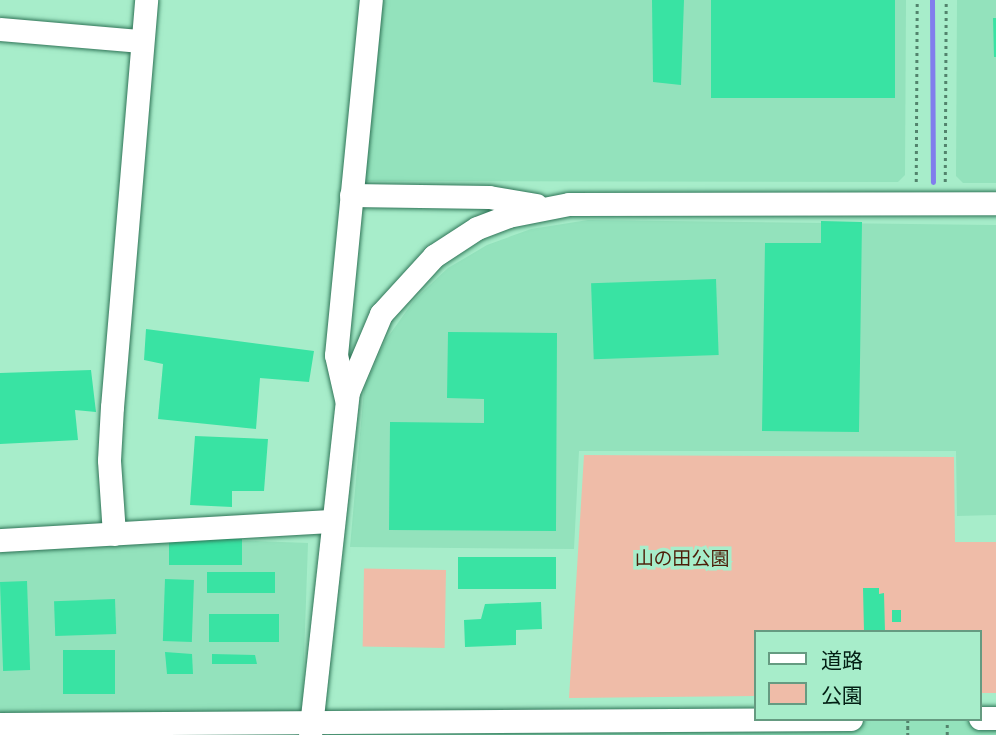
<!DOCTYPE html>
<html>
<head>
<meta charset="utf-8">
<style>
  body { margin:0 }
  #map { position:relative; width:996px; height:735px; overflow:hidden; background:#a7edca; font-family:Mulish,"Noto Sans JP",sans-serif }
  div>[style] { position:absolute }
  .built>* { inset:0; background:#93e2bc; transform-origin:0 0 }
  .green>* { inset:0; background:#efbca8; transform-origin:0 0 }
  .stream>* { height:5px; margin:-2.5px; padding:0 2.5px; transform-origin:2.5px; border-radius:2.5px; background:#817ded }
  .building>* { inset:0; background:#39e3a3; transform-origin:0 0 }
  .path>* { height:2.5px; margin-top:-1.25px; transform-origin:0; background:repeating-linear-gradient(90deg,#52836c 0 3.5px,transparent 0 7px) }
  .roads { filter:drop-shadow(0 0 2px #2f7457) drop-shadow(0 0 2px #2f7457) }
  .minor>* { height:23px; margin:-11.5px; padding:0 11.5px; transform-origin:11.5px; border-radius:11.5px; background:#fff }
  span { translate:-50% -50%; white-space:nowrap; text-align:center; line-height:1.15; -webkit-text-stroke:7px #a7edca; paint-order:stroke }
  .park-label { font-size:19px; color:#4d1e09 }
  .legend { position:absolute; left:754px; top:630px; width:228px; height:91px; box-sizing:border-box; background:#a7edca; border:2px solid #659b81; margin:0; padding:9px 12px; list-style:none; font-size:21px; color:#031f14 }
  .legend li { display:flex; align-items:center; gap:14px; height:35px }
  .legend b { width:35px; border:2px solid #659b81 }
</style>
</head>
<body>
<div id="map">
  <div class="built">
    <i style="clip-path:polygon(380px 0,906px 0,905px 175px,898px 182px,361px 181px)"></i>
    <i style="clip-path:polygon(957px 0,996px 0,996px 183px,963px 183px,956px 176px)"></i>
    <i style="clip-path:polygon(588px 220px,996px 225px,996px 515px,957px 516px,956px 451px,579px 451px,574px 549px,350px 547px,364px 389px,385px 341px,415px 299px,448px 268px,487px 245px,531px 229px)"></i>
    <i style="left:308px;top:543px;width:192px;height:308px;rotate:92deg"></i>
    <i style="clip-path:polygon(996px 718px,996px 735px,310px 735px,310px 721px)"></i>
  </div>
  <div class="green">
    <i style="clip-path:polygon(584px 455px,954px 457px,955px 542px,996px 542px,996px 693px,980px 693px,980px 632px,756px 632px,756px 696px,569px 698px)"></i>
    <i style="left:446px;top:570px;width:78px;height:82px;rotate:91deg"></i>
  </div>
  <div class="stream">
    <i style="left:932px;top:0;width:182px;rotate:89.7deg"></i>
  </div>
  <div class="building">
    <i style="clip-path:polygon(652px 0,684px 0,681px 85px,653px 82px)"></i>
    <i style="left:711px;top:0;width:184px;height:98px"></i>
    <i style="clip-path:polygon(993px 18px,996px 18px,996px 57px,994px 57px)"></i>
    <i style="clip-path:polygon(821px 221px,862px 222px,859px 432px,762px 431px,765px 243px,821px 243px)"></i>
    <i style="left:716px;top:279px;width:76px;height:125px;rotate:88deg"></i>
    <i style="clip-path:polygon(146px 329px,314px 351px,309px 382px,260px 378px,256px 429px,158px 419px,163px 364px,144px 360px)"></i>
    <i style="clip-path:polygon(448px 332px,557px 333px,556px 531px,389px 530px,390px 422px,484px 423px,484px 399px,447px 398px)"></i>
    <i style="clip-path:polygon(91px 370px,96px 412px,75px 410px,78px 440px,0 444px,0 373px)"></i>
    <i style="clip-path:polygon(195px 436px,268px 439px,264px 491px,232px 491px,232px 507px,190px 505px)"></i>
    <i style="left:242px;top:539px;width:26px;height:73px;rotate:90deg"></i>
    <i style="left:458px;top:557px;width:98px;height:32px"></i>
    <i style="left:275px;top:572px;width:21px;height:68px;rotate:90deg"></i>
    <i style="left:165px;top:579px;width:29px;height:62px;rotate:2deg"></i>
    <i style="left:27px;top:581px;width:89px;height:27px;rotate:88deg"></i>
    <i style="clip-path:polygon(863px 588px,879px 588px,879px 594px,884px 593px,885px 632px,864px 632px)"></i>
    <i style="left:115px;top:599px;width:35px;height:61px;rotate:88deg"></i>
    <i style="clip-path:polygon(541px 602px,542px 629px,516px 630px,516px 645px,465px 647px,464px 620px,481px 619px,485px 604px)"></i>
    <i style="left:892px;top:610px;width:9px;height:12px"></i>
    <i style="left:209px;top:614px;width:70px;height:28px"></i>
    <i style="left:63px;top:650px;width:52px;height:44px"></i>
    <i style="clip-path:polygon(165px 652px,192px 654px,193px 674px,167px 674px)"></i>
    <i style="clip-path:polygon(212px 654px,255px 655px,257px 664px,212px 664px)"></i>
  </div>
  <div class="path">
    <i style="left:916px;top:182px;width:182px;rotate:-89.7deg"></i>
    <i style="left:945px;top:182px;width:182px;rotate:-89.7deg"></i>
    <i style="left:908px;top:719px;width:16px;rotate:90deg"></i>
    <i style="left:947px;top:735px;width:16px;rotate:-90deg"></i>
  </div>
  <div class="roads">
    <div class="minor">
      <i style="left:0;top:29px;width:142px;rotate:4.9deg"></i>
      <i style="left:351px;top:195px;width:138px;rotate:0.8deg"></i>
      <i style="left:489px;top:197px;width:48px;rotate:9.7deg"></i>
      <i style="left:346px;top:399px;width:45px;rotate:-102.8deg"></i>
      <i style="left:336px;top:355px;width:357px;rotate:-84.4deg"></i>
      <i style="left:114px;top:534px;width:74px;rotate:-93.9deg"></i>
      <i style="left:109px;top:460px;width:53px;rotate:-86.8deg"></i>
      <i style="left:112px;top:407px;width:408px;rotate:-85.2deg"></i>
      <i style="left:0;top:540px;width:332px;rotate:-3.3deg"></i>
      <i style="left:980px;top:718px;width:16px"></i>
      <i style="left:0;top:724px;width:851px;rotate:-0.34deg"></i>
      <i style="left:310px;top:735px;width:345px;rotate:-83.7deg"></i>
      <i style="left:348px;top:392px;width:85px;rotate:-67.1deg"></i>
      <i style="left:381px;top:314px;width:79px;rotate:-47.6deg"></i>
      <i style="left:434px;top:256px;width:51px;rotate:-33.1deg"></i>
      <i style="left:477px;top:228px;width:33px;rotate:-21deg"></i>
      <i style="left:508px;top:216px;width:62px;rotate:-11.1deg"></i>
      <i style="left:569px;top:204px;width:427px;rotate:-0.1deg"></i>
    </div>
  </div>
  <div class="park-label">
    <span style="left:682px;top:559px">山の田公園</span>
  </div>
  <ul class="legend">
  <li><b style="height:9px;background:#fff"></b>道路</li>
  <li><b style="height:19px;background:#efbca8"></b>公園</li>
  </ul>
</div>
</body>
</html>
